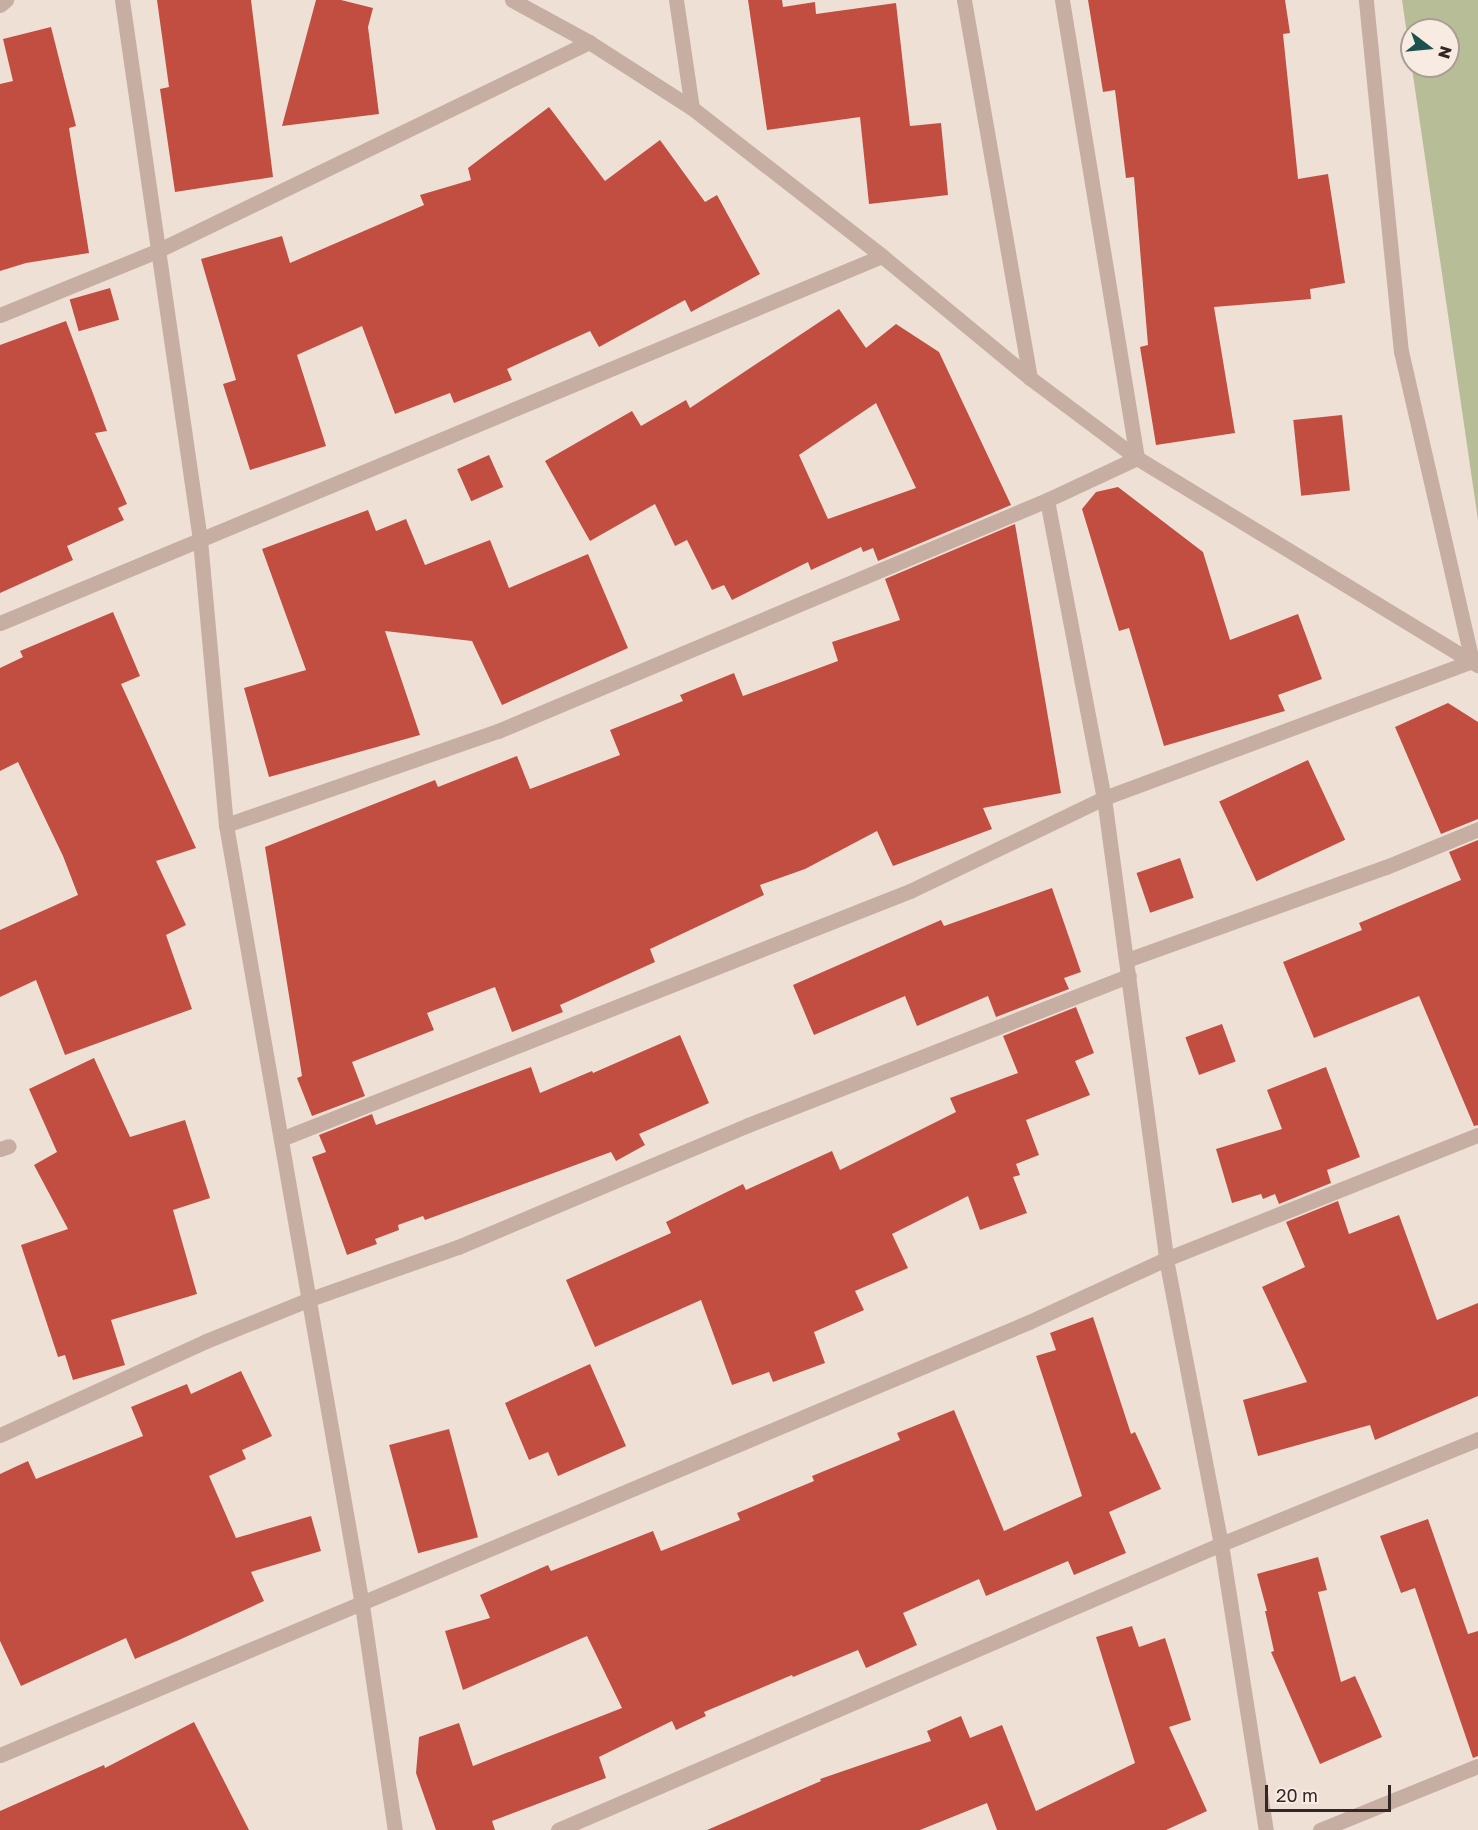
<!DOCTYPE html>
<html>
<head>
<meta charset="utf-8">
<style>
  body { margin:0 }
  #map { position:relative; width:1478px; height:1830px; overflow:hidden; background:#efe0d6; font-family:"Golos Text",sans-serif }
  div>[style] { position:absolute }
  .green>* { inset:0; background:#b6bd97 }
  .building>* { inset:0; background:#c24e42; transform-origin:0 0 }
  .minor>* { height:15px; margin:-7.5px; padding:0 7.5px; transform-origin:7.5px; border-radius:7.5px; background:#c7aea3 }
  .tertiary>* { height:15px; margin:-7.5px; padding:0 7.5px; transform-origin:7.5px; border-radius:7.5px; background:#c7aea3 }
  span { translate:-50% -50%; white-space:nowrap; text-align:center; line-height:1.15; -webkit-text-stroke:6px #f8ebe2; paint-order:stroke }
  .north { position:absolute; left:1400px; top:18px; width:60px; height:60px; box-sizing:border-box; background:#f8ebe2; border:2px solid #a99d96; border-radius:50%; rotate:106deg; font-size:16px; font-weight:700; line-height:24px; text-align:center; color:#322725 }
  .north::after { content:''; display:block; margin:auto; width:21px; height:27px; background:#1c514d; clip-path:polygon(50% 0,100% 100%,50% 72%,0 100%) }
  .scale { position:absolute; left:1265px; top:1785px; width:126px; height:27px; box-sizing:border-box; border:3px solid #322725; border-top:0; padding-left:8px; font-size:18px; line-height:21px; white-space:nowrap; color:#322725; -webkit-text-stroke:4px #f8ebe2; paint-order:stroke }
</style>
</head>
<body>
<div id="map">
  <div class="green">
    <i style="clip-path:polygon(evenodd,1402px 0,1478px 0,1478px 520px,1402px 0,1412px 30px,1448px 30px,1448px 66px,1412px 66px,1412px 30px)"></i>
  </div>
  <div class="building">
    <i style="clip-path:polygon(157px 0,251px 0,273px 177px,175px 192px,160px 89px,169px 87px)"></i>
    <i style="clip-path:polygon(316px 0,341px 0,373px 8px,368px 27px,379px 114px,282px 126px)"></i>
    <i style="clip-path:polygon(748px 0,782px 0,783px 7px,815px 2px,816px 14px,896px 3px,910px 126px,941px 123px,948px 195px,869px 204px,860px 117px,767px 130px)"></i>
    <i style="clip-path:polygon(1088px 0,1285px 0,1290px 33px,1283px 34px,1298px 179px,1328px 174px,1345px 283px,1310px 289px,1311px 299px,1214px 307px,1235px 433px,1156px 445px,1140px 347px,1148px 345px,1134px 177px,1126px 178px,1115px 90px,1103px 92px)"></i>
    <i style="clip-path:polygon(51px 27px,76px 126px,69px 128px,89px 253px,26px 263px,0 271px,0 84px,13px 81px,3px 39px)"></i>
    <i style="clip-path:polygon(549px 107px,605px 181px,660px 140px,705px 202px,717px 195px,760px 274px,691px 312px,685px 300px,599px 347px,590px 331px,507px 369px,512px 380px,454px 403px,450px 393px,395px 414px,362px 326px,297px 355px,326px 446px,250px 470px,223px 384px,236px 380px,201px 259px,282px 236px,290px 263px,424px 205px,420px 195px,471px 180px,468px 168px)"></i>
    <i style="left:110px;top:288px;width:33px;height:42px;rotate:74deg"></i>
    <i style="clip-path:polygon(evenodd,839px 309px,866px 348px,896px 324px,939px 352px,1011px 505px,878px 561px,873px 548px,863px 552px,861px 547px,811px 570px,808px 562px,732px 600px,724px 585px,712px 590px,687px 540px,675px 546px,655px 504px,590px 541px,545px 461px,632px 411px,641px 426px,686px 400px,690px 408px,839px 309px,876px 403px,916px 488px,828px 519px,799px 455px,876px 403px)"></i>
    <i style="clip-path:polygon(66px 321px,107px 431px,95px 433px,127px 504px,118px 508px,124px 520px,67px 546px,73px 560px,0 593px,0 345px)"></i>
    <i style="left:1342px;top:415px;width:76px;height:49px;rotate:84deg"></i>
    <i style="left:489px;top:455px;width:35px;height:35px;rotate:66deg"></i>
    <i style="clip-path:polygon(1118px 487px,1203px 552px,1230px 640px,1298px 614px,1322px 679px,1278px 695px,1285px 711px,1164px 746px,1129px 628px,1119px 631px,1082px 509px,1096px 492px)"></i>
    <i style="clip-path:polygon(368px 510px,376px 531px,406px 519px,425px 565px,490px 540px,509px 588px,588px 554px,628px 648px,502px 705px,472px 641px,385px 631px,420px 735px,269px 777px,244px 688px,306px 670px,262px 549px)"></i>
    <i style="clip-path:polygon(1015px 524px,1061px 793px,983px 808px,992px 829px,893px 866px,877px 831px,805px 869px,760px 885px,764px 895px,650px 949px,655px 962px,560px 1005px,563px 1012px,512px 1032px,495px 987px,427px 1013px,434px 1030px,352px 1062px,365px 1096px,312px 1116px,297px 1078px,302px 1076px,265px 847px,435px 780px,438px 787px,517px 756px,530px 789px,620px 755px,610px 730px,683px 701px,680px 695px,734px 673px,743px 696px,838px 661px,832px 642px,900px 620px,885px 579px)"></i>
    <i style="clip-path:polygon(113px 612px,140px 676px,121px 684px,196px 848px,156px 861px,186px 925px,166px 935px,192px 1009px,65px 1055px,36px 980px,0 997px,0 930px,78px 895px,63px 856px,18px 762px,0 771px,0 668px,23px 657px,20px 651px)"></i>
    <i style="clip-path:polygon(1448px 703px,1478px 722px,1478px 819px,1441px 834px,1395px 727px)"></i>
    <i style="left:1308px;top:760px;width:88px;height:98px;rotate:65deg"></i>
    <i style="clip-path:polygon(1478px 840px,1478px 1125px,1474px 1126px,1419px 996px,1314px 1038px,1283px 962px,1362px 930px,1359px 923px,1461px 880px,1449px 852px)"></i>
    <i style="left:1180px;top:858px;width:42px;height:46px;rotate:71deg"></i>
    <i style="clip-path:polygon(1052px 888px,1081px 972px,1064px 978px,1069px 989px,996px 1017px,988px 996px,917px 1026px,905px 996px,814px 1035px,793px 985px,941px 920px,944px 926px)"></i>
    <i style="clip-path:polygon(1076px 1007px,1094px 1053px,1075px 1061px,1090px 1095px,1026px 1120px,1039px 1155px,1016px 1164px,1020px 1175px,1013px 1177px,1027px 1213px,980px 1230px,968px 1196px,892px 1234px,908px 1268px,855px 1291px,864px 1310px,814px 1332px,825px 1363px,773px 1382px,769px 1372px,732px 1385px,701px 1300px,595px 1347px,566px 1280px,671px 1233px,666px 1222px,743px 1184px,746px 1190px,832px 1151px,840px 1170px,956px 1112px,950px 1098px,1018px 1073px,1003px 1036px)"></i>
    <i style="left:1222px;top:1024px;width:40px;height:39px;rotate:70deg"></i>
    <i style="clip-path:polygon(680px 1035px,709px 1103px,639px 1134px,645px 1145px,616px 1161px,611px 1152px,425px 1220px,423px 1216px,398px 1225px,399px 1230px,375px 1239px,377px 1244px,347px 1255px,312px 1157px,326px 1152px,319px 1135px,372px 1114px,376px 1125px,531px 1067px,540px 1093px,592px 1071px,593px 1073px)"></i>
    <i style="clip-path:polygon(94px 1058px,130px 1137px,185px 1120px,210px 1198px,173px 1210px,197px 1294px,111px 1320px,125px 1365px,73px 1380px,65px 1355px,58px 1357px,21px 1245px,68px 1229px,34px 1165px,57px 1152px,29px 1089px)"></i>
    <i style="clip-path:polygon(1326px 1067px,1360px 1157px,1327px 1170px,1331px 1183px,1279px 1204px,1275px 1194px,1263px 1199px,1261px 1194px,1232px 1203px,1216px 1149px,1282px 1129px,1267px 1090px)"></i>
    <i style="clip-path:polygon(1338px 1201px,1349px 1234px,1399px 1215px,1437px 1320px,1478px 1303px,1478px 1396px,1375px 1440px,1370px 1425px,1258px 1456px,1243px 1400px,1307px 1382px,1262px 1287px,1305px 1267px,1286px 1222px)"></i>
    <i style="clip-path:polygon(1093px 1317px,1131px 1434px,1135px 1432px,1161px 1489px,1109px 1512px,1126px 1553px,1074px 1575px,1068px 1561px,986px 1596px,979px 1579px,903px 1613px,917px 1645px,866px 1668px,858px 1650px,793px 1677px,792px 1675px,704px 1712px,706px 1716px,676px 1730px,672px 1721px,599px 1757px,606px 1778px,492px 1821px,495px 1830px,436px 1830px,416px 1773px,419px 1737px,459px 1723px,473px 1766px,622px 1708px,587px 1636px,463px 1690px,445px 1631px,490px 1618px,480px 1595px,548px 1565px,551px 1571px,653px 1531px,661px 1551px,740px 1520px,737px 1513px,814px 1481px,812px 1476px,900px 1440px,897px 1433px,954px 1410px,1004px 1531px,1082px 1496px,1036px 1356px,1056px 1350px,1050px 1333px)"></i>
    <i style="clip-path:polygon(590px 1364px,626px 1446px,558px 1476px,548px 1452px,529px 1460px,505px 1403px)"></i>
    <i style="clip-path:polygon(241px 1371px,272px 1436px,242px 1450px,246px 1459px,209px 1476px,236px 1538px,311px 1516px,321px 1551px,251px 1572px,264px 1601px,179px 1640px,135px 1659px,126px 1638px,21px 1686px,0 1641px,0 1474px,28px 1461px,36px 1479px,143px 1436px,131px 1407px,187px 1384px,191px 1394px)"></i>
    <i style="left:449px;top:1429px;width:112px;height:62px;rotate:75deg"></i>
    <i style="clip-path:polygon(1428px 1519px,1468px 1634px,1478px 1631px,1478px 1756px,1473px 1758px,1415px 1588px,1401px 1593px,1380px 1536px)"></i>
    <i style="clip-path:polygon(1318px 1557px,1327px 1590px,1318px 1592px,1341px 1682px,1355px 1676px,1382px 1737px,1320px 1764px,1271px 1652px,1274px 1651px,1265px 1611px,1267px 1611px,1257px 1574px)"></i>
    <i style="clip-path:polygon(1132px 1626px,1139px 1647px,1165px 1638px,1191px 1720px,1169px 1727px,1207px 1811px,1166px 1830px,997px 1830px,987px 1803px,920px 1830px,707px 1830px,821px 1781px,820px 1779px,931px 1741px,927px 1731px,961px 1716px,970px 1738px,1002px 1725px,1036px 1811px,1135px 1763px,1096px 1637px)"></i>
    <i style="clip-path:polygon(194px 1722px,249px 1830px,0 1830px,0 1811px,104px 1765px,105px 1768px)"></i>
  </div>
  <div class="minor">
    <i style="left:676px;top:0;width:109px;rotate:81.6deg"></i>
    <i style="left:964px;top:0;width:384px;rotate:80.1deg"></i>
    <i style="left:0;top:5px;width:8px;rotate:-40deg"></i>
    <i style="left:0;top:315px;width:172px;rotate:-22.2deg"></i>
    <i style="left:159px;top:250px;width:478px;rotate:-25.8deg"></i>
    <i style="left:1047px;top:500px;width:303px;rotate:79.2deg"></i>
    <i style="left:1104px;top:798px;width:465px;rotate:82.3deg"></i>
    <i style="left:1166px;top:1259px;width:290px;rotate:79.1deg"></i>
    <i style="left:1221px;top:1544px;width:290px;rotate:81.1deg"></i>
    <i style="left:0;top:623px;width:955px;rotate:-22.59deg"></i>
    <i style="left:226px;top:825px;width:288px;rotate:-19.1deg"></i>
    <i style="left:498px;top:731px;width:596px;rotate:-22.82deg"></i>
    <i style="left:1047px;top:500px;width:99px;rotate:-25deg"></i>
    <i style="left:1137px;top:458px;width:464px;rotate:-99.3deg"></i>
    <i style="left:1127px;top:960px;width:275px;rotate:-19.8deg"></i>
    <i style="left:1386px;top:867px;width:100px;rotate:-22.4deg"></i>
    <i style="left:281px;top:1139px;width:676px;rotate:-21.52deg"></i>
    <i style="left:910px;top:891px;width:215px;rotate:-25.6deg"></i>
    <i style="left:1104px;top:798px;width:393px;rotate:-20.4deg"></i>
    <i style="left:1472px;top:661px;width:317px;rotate:-102.9deg"></i>
    <i style="left:1401px;top:352px;width:354px;rotate:-95.7deg"></i>
    <i style="left:0;top:1149px;width:9px;rotate:-18deg"></i>
    <i style="left:0;top:1435px;width:226px;rotate:-24.5deg"></i>
    <i style="left:206px;top:1341px;width:112px;rotate:-22deg"></i>
    <i style="left:310px;top:1299px;width:157px;rotate:-19.4deg"></i>
    <i style="left:458px;top:1247px;width:315px;rotate:-22.8deg"></i>
    <i style="left:748px;top:1125px;width:409px;rotate:-21.4deg"></i>
    <i style="left:0;top:1755px;width:1116px;rotate:-22.82deg"></i>
    <i style="left:1029px;top:1322px;width:151px;rotate:-24.7deg"></i>
    <i style="left:1166px;top:1259px;width:336px;rotate:-21.7deg"></i>
    <i style="left:558px;top:1830px;width:722px;rotate:-23.33deg"></i>
    <i style="left:1221px;top:1544px;width:278px;rotate:-22.2deg"></i>
    <i style="left:1320px;top:1830px;width:170px;rotate:-22.1deg"></i>
  </div>
  <div class="tertiary">
    <i style="left:122px;top:0;width:546px;rotate:81.78deg"></i>
    <i style="left:200px;top:540px;width:286px;rotate:84.8deg"></i>
    <i style="left:226px;top:825px;width:792px;rotate:80.11deg"></i>
    <i style="left:362px;top:1605px;width:227px;rotate:81.7deg"></i>
    <i style="left:512px;top:0;width:88px;rotate:28.6deg"></i>
    <i style="left:589px;top:42px;width:122px;rotate:32.7deg"></i>
    <i style="left:692px;top:108px;width:241px;rotate:37.9deg"></i>
    <i style="left:882px;top:256px;width:192px;rotate:39.5deg"></i>
    <i style="left:1030px;top:378px;width:134px;rotate:36.8deg"></i>
    <i style="left:1137px;top:458px;width:399px;rotate:31.3deg"></i>
  </div>
  <div class="north">N</div>
  <div class="scale">20 m</div>
</div>
</body>
</html>
